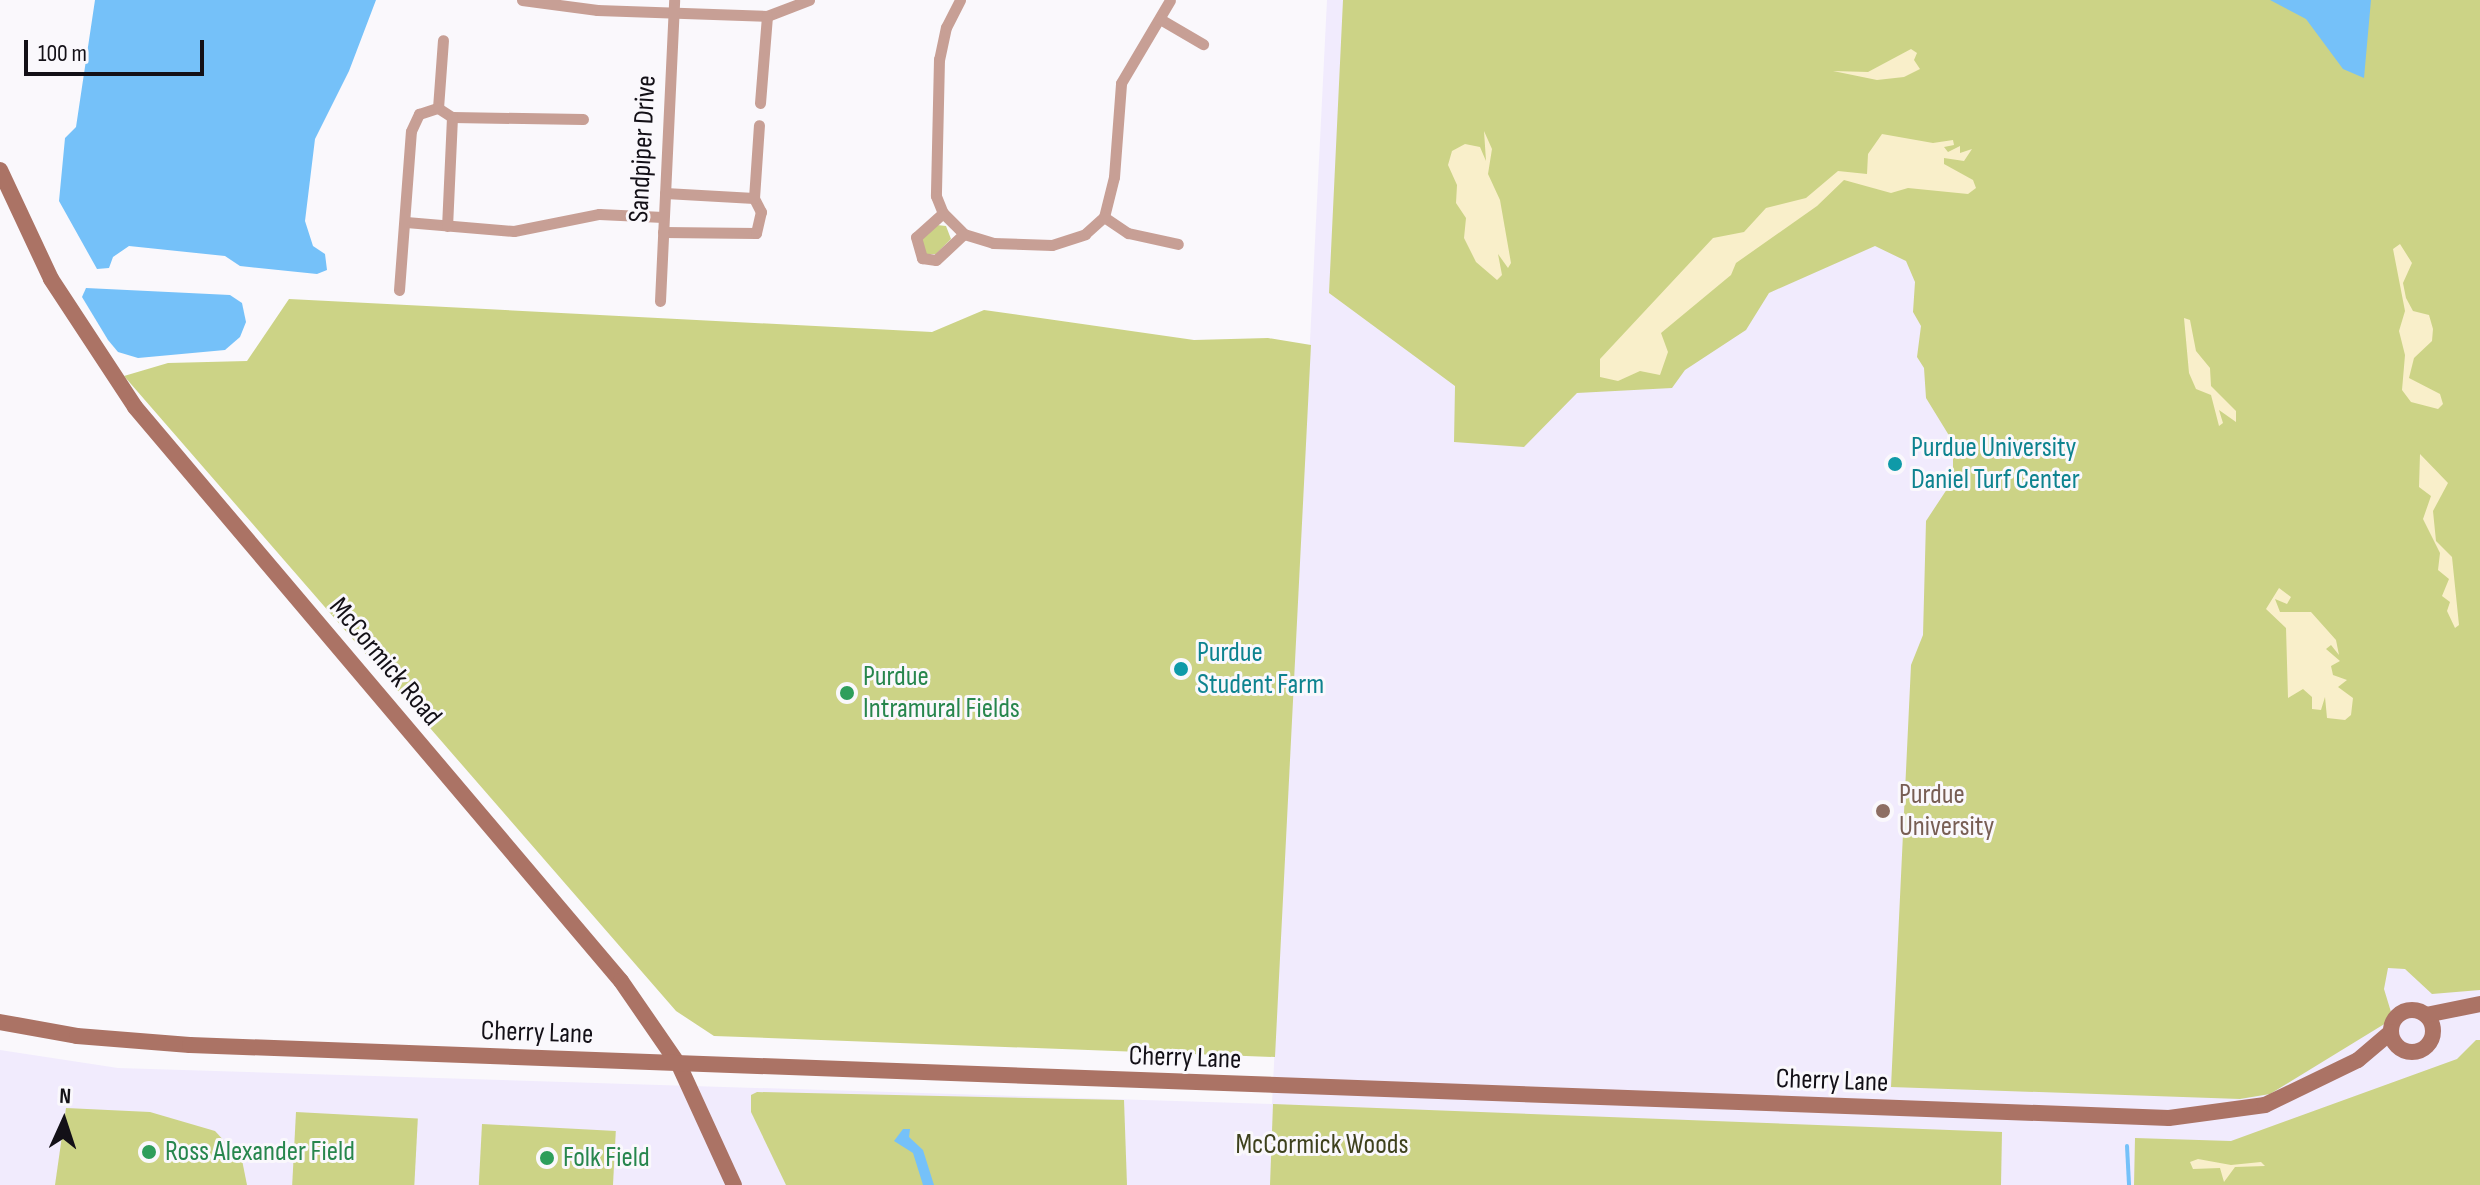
<!DOCTYPE html>
<html>
<head>
<meta charset="utf-8">
<style>
  body { margin:0 }
  #map { position:relative; width:2480px; height:1185px; overflow:hidden; background:#faf8fc; font-family:"Sofia Sans Condensed",sans-serif }
  div>[style] { position:absolute }
  .education>* { inset:0; background:#f1ebfd }
  .green>* { inset:0; background:#ccd386; transform-origin:0 0 }
  .sand>* { inset:0; background:#f9efca }
  .water>* { inset:0; background:#75c1f9 }
  .stream>* { height:4px; margin:-2px; padding:0 2px; transform-origin:2px; border-radius:2px; background:#75c1f9 }
  .street>* { height:11px; margin:-5.5px; padding:0 5.5px; transform-origin:5.5px; border-radius:5.5px; background:#c79f95 }
  .secondary>* { height:16px; margin:-8px; padding:0 8px; transform-origin:8px; border-radius:8px; background:#ab7365 }
  .secondary>.ring { margin:-8px; padding:0; box-sizing:content-box; background:none; border:16px solid #ab7365; border-radius:50% }
  .dots>* { width:22px; height:22px; translate:-50% -50%; box-sizing:border-box; border:4px solid #faf8fc; border-radius:50% }
  span { translate:-50% -50%; white-space:nowrap; text-align:center; line-height:1.15; -webkit-text-stroke:6px #faf8fc; paint-order:stroke }
  .street-label { font-size:28px; color:#131017 }
  .culture-label { font-size:28px; color:#0d838f }
  .left { translate:0 -50%; text-align:left }
  .leisure-label { font-size:28px; color:#27864d }
  .education-label { font-size:28px; color:#785e54 }
  .park-label { font-size:28px; color:#3e411d }
  .north { position:absolute; left:24px; top:1081px; width:80px; height:80px; -webkit-text-stroke:6px #faf8fc; paint-order:stroke; rotate:3deg; font-size:22px; font-weight:700; line-height:32px; text-align:center; color:#131017 }
  .north::after { content:''; display:block; margin:auto; width:28px; height:36px; background:#131017; clip-path:polygon(50% 0,100% 100%,50% 72%,0 100%) }
  .scale { position:absolute; left:24px; top:40px; width:180px; height:36px; box-sizing:border-box; border:4px solid #131017; border-top:0; padding-left:10px; font-size:24px; line-height:28px; white-space:nowrap; color:#131017; -webkit-text-stroke:6px #faf8fc; paint-order:stroke }
</style>
</head>
<body>
<div id="map">
  <div class="education">
    <i style="clip-path:polygon(1327px 0,2480px 0,2480px 1185px,0 1185px,0 1050px,118px 1068px,1272px 1104px)"></i>
  </div>
  <div class="green">
    <i style="clip-path:polygon(1343px 0,2480px 0,2480px 990px,2432px 994px,2405px 969px,2388px 968px,2384px 989px,2391px 1012px,2386px 1023px,2270px 1094px,2240px 1099px,1891px 1087px,1911px 665px,1923px 635px,1926px 521px,1953px 480px,1953px 442px,1926px 398px,1924px 368px,1917px 357px,1921px 326px,1913px 312px,1915px 282px,1906px 261px,1875px 246px,1769px 293px,1746px 330px,1685px 370px,1672px 388px,1577px 393px,1524px 447px,1454px 442px,1455px 386px,1329px 293px)"></i>
    <i style="clip-path:polygon(937px 225px,946px 226px,951px 239px,936px 254px,925px 254px,921px 238px)"></i>
    <i style="clip-path:polygon(289px 299px,932px 332px,984px 310px,1194px 340px,1268px 338px,1311px 345px,1275px 1057px,714px 1036px,676px 1011px,124px 376px,168px 363px,247px 361px)"></i>
    <i style="clip-path:polygon(2476px 1040px,2480px 1040px,2480px 1185px,2134px 1185px,2135px 1138px,2231px 1141px,2457px 1059px)"></i>
    <i style="clip-path:polygon(757px 1092px,1124px 1100px,1127px 1185px,786px 1185px,751px 1112px,751px 1095px)"></i>
    <i style="clip-path:polygon(1273px 1104px,2002px 1132px,2001px 1185px,1270px 1185px)"></i>
    <i style="clip-path:polygon(66px 1108px,150px 1112px,215px 1131px,242px 1160px,247px 1185px,55px 1185px)"></i>
    <i style="left:296px;top:1112px;width:122px;height:73px;rotate:3deg"></i>
    <i style="left:482px;top:1124px;width:134px;height:61px;rotate:3deg"></i>
  </div>
  <div class="sand">
    <i style="clip-path:polygon(1911px 49px,1917px 53px,1914px 60px,1920px 69px,1904px 77px,1877px 80px,1833px 71px,1868px 72px)"></i>
    <i style="clip-path:polygon(1484px 131px,1492px 149px,1488px 174px,1500px 200px,1511px 263px,1508px 268px,1498px 254px,1502px 275px,1497px 280px,1476px 262px,1464px 238px,1466px 218px,1456px 203px,1457px 185px,1448px 165px,1452px 151px,1465px 144px,1480px 147px,1486px 161px)"></i>
    <i style="clip-path:polygon(1882px 134px,1933px 143px,1953px 140px,1954px 145px,1944px 147px,1948px 152px,1960px 146px,1960px 153px,1972px 149px,1964px 161px,1944px 158px,1944px 164px,1973px 180px,1976px 188px,1968px 194px,1908px 188px,1891px 193px,1844px 180px,1817px 206px,1736px 263px,1731px 275px,1661px 333px,1668px 352px,1660px 375px,1640px 371px,1618px 381px,1600px 377px,1600px 359px,1713px 238px,1744px 232px,1766px 208px,1806px 198px,1838px 171px,1867px 174px,1868px 154px)"></i>
    <i style="clip-path:polygon(2400px 244px,2412px 263px,2403px 283px,2406px 298px,2413px 311px,2429px 315px,2433px 329px,2432px 341px,2414px 358px,2409px 378px,2440px 394px,2443px 404px,2438px 409px,2411px 402px,2402px 390px,2405px 355px,2399px 331px,2405px 311px,2393px 249px)"></i>
    <i style="clip-path:polygon(2184px 318px,2190px 320px,2196px 351px,2210px 368px,2211px 386px,2236px 411px,2236px 422px,2219px 410px,2223px 423px,2219px 426px,2211px 395px,2196px 389px,2189px 373px)"></i>
    <i style="clip-path:polygon(2420px 454px,2448px 483px,2433px 511px,2436px 541px,2452px 557px,2459px 625px,2455px 628px,2447px 611px,2450px 602px,2442px 596px,2449px 579px,2438px 570px,2440px 553px,2423px 519px,2431px 496px,2419px 487px)"></i>
    <i style="clip-path:polygon(2279px 588px,2291px 597px,2287px 604px,2275px 599px,2280px 612px,2311px 612px,2336px 640px,2339px 655px,2331px 645px,2326px 649px,2340px 661px,2331px 666px,2333px 675px,2347px 680px,2338px 687px,2353px 698px,2351px 715px,2345px 720px,2327px 718px,2325px 697px,2321px 710px,2312px 709px,2312px 697px,2303px 689px,2288px 698px,2286px 628px,2266px 609px)"></i>
    <i style="clip-path:polygon(2198px 1159px,2231px 1165px,2261px 1162px,2265px 1166px,2235px 1167px,2224px 1182px,2220px 1168px,2193px 1169px,2190px 1162px)"></i>
  </div>
  <div class="water">
    <i style="clip-path:polygon(95px 0,376px 0,349px 71px,315px 139px,305px 221px,313px 246px,325px 254px,327px 270px,317px 274px,240px 266px,225px 256px,129px 246px,113px 257px,109px 268px,97px 269px,59px 201px,65px 138px,76px 127px)"></i>
    <i style="clip-path:polygon(2270px 0,2371px 0,2364px 78px,2343px 69px,2306px 19px)"></i>
    <i style="clip-path:polygon(86px 288px,230px 295px,242px 303px,246px 322px,240px 337px,225px 350px,138px 358px,118px 352px,108px 340px,82px 297px)"></i>
    <i style="clip-path:polygon(903px 1129px,910px 1129px,909px 1137px,923px 1150px,934px 1185px,923px 1185px,913px 1153px,894px 1141px)"></i>
  </div>
  <div class="stream">
    <i style="left:2127px;top:1146px;width:39px;rotate:87deg"></i>
  </div>
  <div class="street">
    <i style="left:522px;top:0;width:76px;rotate:7.6deg"></i>
    <i style="left:597px;top:10px;width:170px;rotate:2deg"></i>
    <i style="left:767px;top:16px;width:45px;rotate:-20.9deg"></i>
    <i style="left:960px;top:0;width:30px;rotate:117deg"></i>
    <i style="left:946px;top:27px;width:33px;rotate:102deg"></i>
    <i style="left:939px;top:59px;width:137px;rotate:91.3deg"></i>
    <i style="left:936px;top:196px;width:18px;rotate:68deg"></i>
    <i style="left:943px;top:213px;width:30px;rotate:45deg"></i>
    <i style="left:964px;top:234px;width:30px;rotate:17deg"></i>
    <i style="left:993px;top:243px;width:59px;rotate:1.9deg"></i>
    <i style="left:1052px;top:245px;width:35px;rotate:-18deg"></i>
    <i style="left:1085px;top:234px;width:25px;rotate:-42deg"></i>
    <i style="left:1104px;top:217px;width:41px;rotate:-76deg"></i>
    <i style="left:1114px;top:177px;width:94px;rotate:-85.7deg"></i>
    <i style="left:1121px;top:83px;width:96px;rotate:-59.4deg"></i>
    <i style="left:1160px;top:19px;width:50px;rotate:30.2deg"></i>
    <i style="left:760px;top:103px;width:87px;rotate:-85.4deg"></i>
    <i style="left:438px;top:108px;width:68px;rotate:-85.8deg"></i>
    <i style="left:452px;top:117px;width:131px;rotate:0.9deg"></i>
    <i style="left:665px;top:193px;width:89px;rotate:3.2deg"></i>
    <i style="left:943px;top:213px;width:36px;rotate:138deg"></i>
    <i style="left:916px;top:237px;width:22px;rotate:74deg"></i>
    <i style="left:922px;top:258px;width:14px;rotate:8deg"></i>
    <i style="left:936px;top:260px;width:38px;rotate:-43deg"></i>
    <i style="left:1104px;top:217px;width:29px;rotate:34deg"></i>
    <i style="left:1128px;top:233px;width:51px;rotate:12.4deg"></i>
    <i style="left:406px;top:222px;width:108px;rotate:4.8deg"></i>
    <i style="left:514px;top:231px;width:87px;rotate:-11.3deg"></i>
    <i style="left:599px;top:214px;width:64px;rotate:2.7deg"></i>
    <i style="left:663px;top:232px;width:93px;rotate:0.6deg"></i>
    <i style="left:756px;top:233px;width:22px;rotate:-77deg"></i>
    <i style="left:761px;top:212px;width:16px;rotate:-117deg"></i>
    <i style="left:754px;top:198px;width:73px;rotate:-86.1deg"></i>
    <i style="left:399px;top:290px;width:159px;rotate:-85.7deg"></i>
    <i style="left:411px;top:131px;width:19px;rotate:-65deg"></i>
    <i style="left:419px;top:114px;width:20px;rotate:-18deg"></i>
    <i style="left:438px;top:108px;width:17px;rotate:33deg"></i>
    <i style="left:452px;top:117px;width:109px;rotate:92.6deg"></i>
    <i style="left:660px;top:301px;width:301px;rotate:-87.3deg"></i>
  </div>
  <div class="secondary">
    <i style="left:0;top:170px;width:120px;rotate:64.9deg"></i>
    <i style="left:51px;top:279px;width:153px;rotate:56.7deg"></i>
    <i style="left:135px;top:407px;width:752px;rotate:49.75deg"></i>
    <i style="left:621px;top:981px;width:102px;rotate:55.4deg"></i>
    <i style="left:679px;top:1065px;width:132px;rotate:65.4deg"></i>
    <i class="ring" style="left:2391px;top:1010px;width:26px;height:26px"></i>
    <i style="left:2426px;top:1015px;width:55px;rotate:-11.5deg"></i>
    <i style="left:0;top:1022px;width:78px;rotate:10.3deg"></i>
    <i style="left:77px;top:1036px;width:113px;rotate:4.6deg"></i>
    <i style="left:190px;top:1045px;width:1980px;rotate:2.11deg"></i>
    <i style="left:2169px;top:1118px;width:97px;rotate:-7.7deg"></i>
    <i style="left:2265px;top:1105px;width:103px;rotate:-25.8deg"></i>
    <i style="left:2358px;top:1060px;width:43px;rotate:-40.3deg"></i>
  </div>
  <div class="dots">
    <i style="left:1895px;top:464px;background:#0f9aa8"></i>
    <i style="left:1181px;top:669px;background:#0f9aa8"></i>
    <i style="left:847px;top:693px;background:#2e9e5b"></i>
    <i style="left:1883px;top:811px;background:#8d6e63"></i>
    <i style="left:149px;top:1152px;background:#2e9e5b"></i>
    <i style="left:547px;top:1158px;background:#2e9e5b"></i>
  </div>
  <div class="street-label">
    <span style="left:643px;top:149px;rotate:-87deg">Sandpiper Drive</span>
    <span style="left:385px;top:662px;rotate:50deg">McCormick Road</span>
    <span style="left:537px;top:1033px;rotate:2deg">Cherry Lane</span>
    <span style="left:1185px;top:1058px;rotate:2deg">Cherry Lane</span>
    <span style="left:1832px;top:1081px;rotate:2deg">Cherry Lane</span>
  </div>
  <div class="culture-label">
    <span class="left" style="left:1911px;top:464px">Purdue University<br>Daniel Turf Center</span>
    <span class="left" style="left:1197px;top:669px">Purdue<br>Student Farm</span>
  </div>
  <div class="leisure-label">
    <span class="left" style="left:863px;top:693px">Purdue<br>Intramural Fields</span>
    <span class="left" style="left:165px;top:1152px">Ross Alexander Field</span>
    <span class="left" style="left:563px;top:1158px">Folk Field</span>
  </div>
  <div class="education-label">
    <span class="left" style="left:1899px;top:811px">Purdue<br>University</span>
  </div>
  <div class="park-label">
    <span style="left:1322px;top:1145px">McCormick Woods</span>
  </div>
  <div class="north">N</div>
  <div class="scale">100 m</div>
</div>
</body>
</html>
